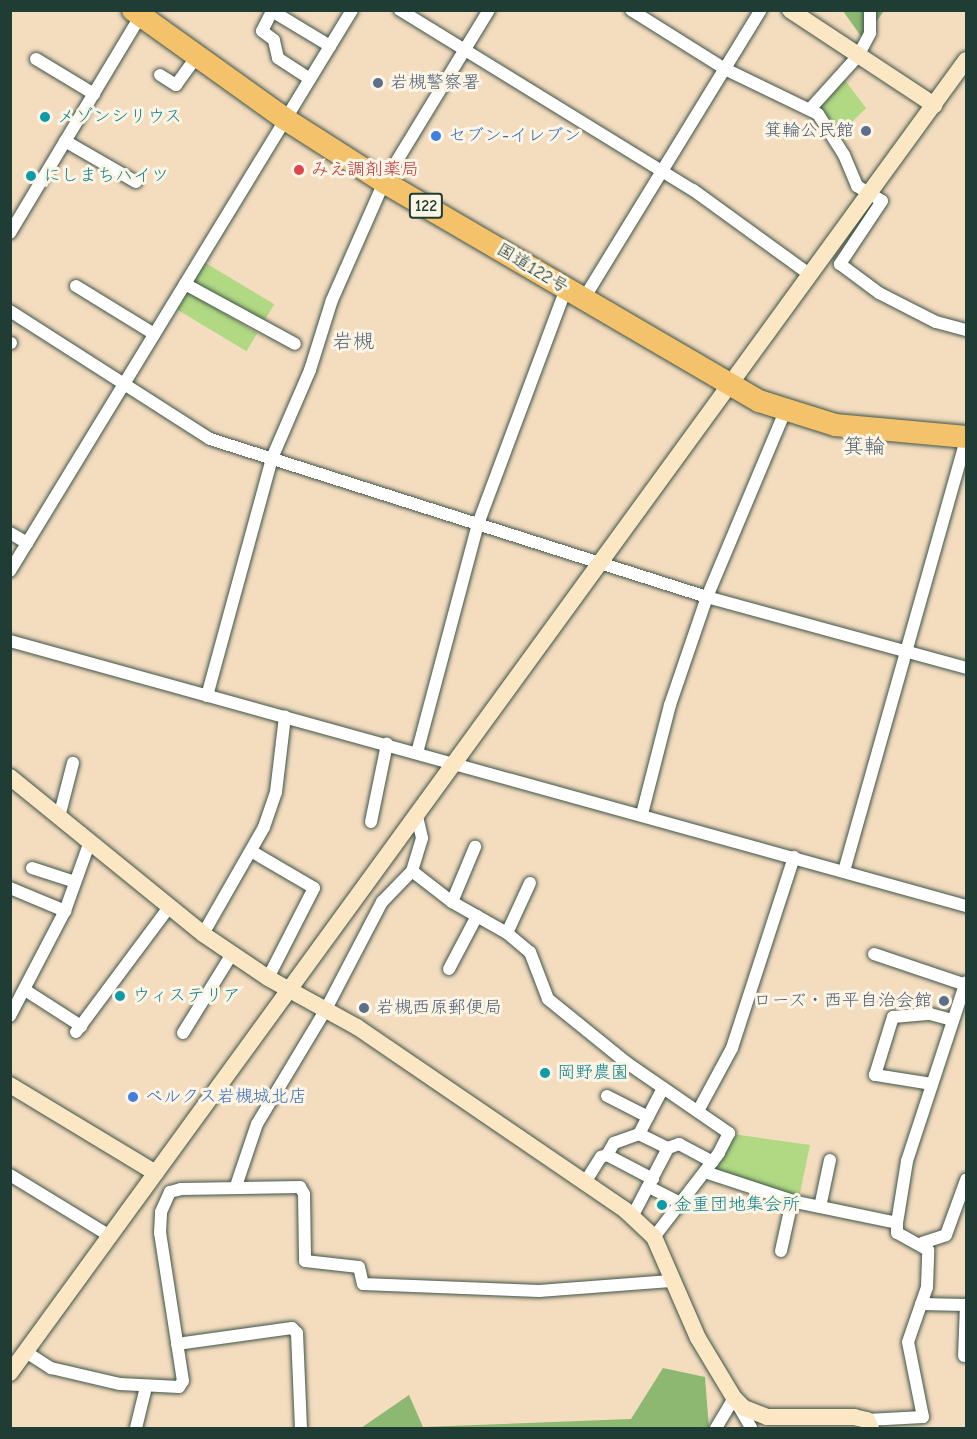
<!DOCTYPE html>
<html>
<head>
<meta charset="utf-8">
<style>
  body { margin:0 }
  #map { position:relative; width:977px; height:1439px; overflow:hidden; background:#f4dcbf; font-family:"Comic Neue","Klee One",sans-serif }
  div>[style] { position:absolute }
  .green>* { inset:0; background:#b1d883; transform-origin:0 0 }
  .forest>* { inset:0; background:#8cb871 }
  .roads { filter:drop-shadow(0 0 2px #3f5549) drop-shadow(0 0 2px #3f5549) }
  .street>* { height:12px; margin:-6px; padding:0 6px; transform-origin:6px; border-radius:6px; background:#fff }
  .secondary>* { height:16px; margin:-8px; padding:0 8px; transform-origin:8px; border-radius:8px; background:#fbe7c3 }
  .highway>* { height:22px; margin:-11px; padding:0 11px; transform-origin:11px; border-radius:11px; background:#f4c26a }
  .dots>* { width:16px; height:16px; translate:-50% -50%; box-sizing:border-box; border:3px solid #fcf5e5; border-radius:50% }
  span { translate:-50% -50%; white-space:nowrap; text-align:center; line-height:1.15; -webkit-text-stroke:6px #fcf5e5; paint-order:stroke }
  .shield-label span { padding:2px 4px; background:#fcf5e5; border:2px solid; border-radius:4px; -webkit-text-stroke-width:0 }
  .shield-label { font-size:16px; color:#1f3d34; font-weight:700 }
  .service-label { font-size:18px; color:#4e5e75 }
  .left { translate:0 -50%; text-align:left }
  .right { translate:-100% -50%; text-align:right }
  .culture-label { font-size:18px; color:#0d838f }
  .shop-label { font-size:18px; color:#366cbe }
  .health-label { font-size:18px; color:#be3a42 }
  .street-label { font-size:18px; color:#1f3d34 }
  .quarter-label { font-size:21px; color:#58687a }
  .frame { position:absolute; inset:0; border:12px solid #1f3d34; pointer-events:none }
</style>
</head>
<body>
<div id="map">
  <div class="green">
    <i style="clip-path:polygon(844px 79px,866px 108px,839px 135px,820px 106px)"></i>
    <i style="left:204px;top:262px;width:82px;height:24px;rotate:31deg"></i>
    <i style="left:187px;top:291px;width:82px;height:21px;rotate:31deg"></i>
    <i style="clip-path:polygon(733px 1134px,810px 1145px,799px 1198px,717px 1171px,715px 1166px)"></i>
  </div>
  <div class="forest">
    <i style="clip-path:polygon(843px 11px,884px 11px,863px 39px)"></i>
    <i style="clip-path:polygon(663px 1368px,705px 1377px,709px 1428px,361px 1428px,409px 1395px,423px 1427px,631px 1419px)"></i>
  </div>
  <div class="roads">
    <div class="street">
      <i style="left:400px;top:10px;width:344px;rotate:31.6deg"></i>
      <i style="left:693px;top:190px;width:143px;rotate:35.9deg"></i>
      <i style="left:631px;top:10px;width:111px;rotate:32.1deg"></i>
      <i style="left:725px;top:69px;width:103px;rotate:25.8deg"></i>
      <i style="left:818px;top:114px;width:49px;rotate:57.6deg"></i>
      <i style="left:844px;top:155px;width:34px;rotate:67deg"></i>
      <i style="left:857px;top:186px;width:29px;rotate:31deg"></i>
      <i style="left:882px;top:201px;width:76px;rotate:123.7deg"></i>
      <i style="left:840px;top:264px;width:49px;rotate:36.6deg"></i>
      <i style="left:879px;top:293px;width:64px;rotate:27deg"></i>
      <i style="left:936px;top:322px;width:31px;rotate:15deg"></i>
      <i style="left:36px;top:59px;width:68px;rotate:31.1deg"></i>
      <i style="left:160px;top:75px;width:19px;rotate:32deg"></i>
      <i style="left:176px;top:85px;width:34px;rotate:-54deg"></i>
      <i style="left:310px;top:79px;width:38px;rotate:-147deg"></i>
      <i style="left:278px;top:58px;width:18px;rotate:-103deg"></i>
      <i style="left:274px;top:40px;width:15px;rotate:-143deg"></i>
      <i style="left:262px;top:31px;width:22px;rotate:-63deg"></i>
      <i style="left:272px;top:11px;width:68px;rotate:31.1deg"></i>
      <i style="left:811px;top:108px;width:70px;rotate:-47.9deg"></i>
      <i style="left:858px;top:56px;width:26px;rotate:-62deg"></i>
      <i style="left:870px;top:33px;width:23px;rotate:-90deg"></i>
      <i style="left:65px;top:141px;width:82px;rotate:30deg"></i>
      <i style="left:10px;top:233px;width:258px;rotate:-59deg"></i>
      <i style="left:185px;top:284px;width:125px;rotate:28.6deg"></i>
      <i style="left:76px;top:286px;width:92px;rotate:31.6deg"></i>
      <i style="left:583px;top:300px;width:340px;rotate:-58.5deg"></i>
      <i style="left:10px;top:311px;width:237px;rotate:32.6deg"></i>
      <i style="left:210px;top:439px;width:522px;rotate:17.64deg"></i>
      <i style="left:707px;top:597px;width:269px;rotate:15.3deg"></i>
      <i style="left:10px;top:343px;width:1px"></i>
      <i style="left:10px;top:533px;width:20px;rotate:30deg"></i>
      <i style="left:10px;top:571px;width:657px;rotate:-58.63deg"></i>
      <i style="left:10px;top:641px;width:992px;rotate:15.49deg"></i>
      <i style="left:207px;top:696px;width:247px;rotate:-74.7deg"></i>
      <i style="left:272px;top:458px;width:96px;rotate:-66.6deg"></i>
      <i style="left:310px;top:370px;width:73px;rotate:-72.6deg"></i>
      <i style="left:332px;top:300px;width:129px;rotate:-66.2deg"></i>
      <i style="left:384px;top:182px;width:202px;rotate:-58.6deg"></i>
      <i style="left:417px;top:753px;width:237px;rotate:-75.1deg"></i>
      <i style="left:478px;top:524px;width:251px;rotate:-69.5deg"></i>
      <i style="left:642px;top:814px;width:113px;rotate:-75.6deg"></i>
      <i style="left:670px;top:705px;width:114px;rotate:-71.1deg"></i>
      <i style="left:707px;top:597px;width:202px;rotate:-67.2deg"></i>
      <i style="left:59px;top:817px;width:56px;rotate:-75.5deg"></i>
      <i style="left:371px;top:822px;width:80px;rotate:-78.4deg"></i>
      <i style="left:251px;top:851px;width:73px;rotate:30.4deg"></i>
      <i style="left:314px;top:888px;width:101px;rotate:117.1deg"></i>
      <i style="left:32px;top:868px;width:45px;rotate:18deg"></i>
      <i style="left:412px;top:871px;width:51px;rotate:37.8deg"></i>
      <i style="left:452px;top:902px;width:63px;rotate:29.4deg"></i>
      <i style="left:507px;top:933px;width:30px;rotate:40deg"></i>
      <i style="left:530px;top:952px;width:50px;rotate:69deg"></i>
      <i style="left:548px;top:999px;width:102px;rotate:39deg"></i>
      <i style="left:627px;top:1063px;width:124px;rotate:34.5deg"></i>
      <i style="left:729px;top:1133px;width:22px;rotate:117deg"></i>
      <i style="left:719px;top:1153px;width:106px;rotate:127.7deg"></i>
      <i style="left:844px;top:871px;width:447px;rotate:-74.2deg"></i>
      <i style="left:10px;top:888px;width:60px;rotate:22.7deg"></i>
      <i style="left:452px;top:902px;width:60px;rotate:-67.3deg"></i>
      <i style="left:507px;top:933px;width:55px;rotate:-65.3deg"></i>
      <i style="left:203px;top:934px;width:123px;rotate:-60.3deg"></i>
      <i style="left:264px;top:827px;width:37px;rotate:-71deg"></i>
      <i style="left:276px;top:792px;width:76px;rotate:-83.2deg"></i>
      <i style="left:874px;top:954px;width:97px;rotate:18.6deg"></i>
      <i style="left:449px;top:969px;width:60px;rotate:-62.2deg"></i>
      <i style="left:25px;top:990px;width:67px;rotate:32.7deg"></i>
      <i style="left:10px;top:1016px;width:119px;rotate:-62.4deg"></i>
      <i style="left:65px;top:911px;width:71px;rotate:-70.3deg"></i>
      <i style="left:76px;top:1032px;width:157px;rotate:-53.3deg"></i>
      <i style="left:183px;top:1033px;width:93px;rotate:-58.2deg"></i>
      <i style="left:932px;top:1084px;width:58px;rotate:-171deg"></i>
      <i style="left:875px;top:1075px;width:61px;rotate:-72.8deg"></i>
      <i style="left:893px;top:1017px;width:37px;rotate:-5deg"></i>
      <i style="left:930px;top:1014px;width:23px;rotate:15deg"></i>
      <i style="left:607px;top:1096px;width:46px;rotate:27.1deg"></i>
      <i style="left:698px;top:1111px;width:72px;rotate:-61.6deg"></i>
      <i style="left:732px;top:1048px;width:201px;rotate:-72deg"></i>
      <i style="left:639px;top:1134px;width:32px;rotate:26deg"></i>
      <i style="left:607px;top:1155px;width:52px;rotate:27.6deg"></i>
      <i style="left:705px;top:1172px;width:96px;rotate:18.2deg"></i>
      <i style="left:796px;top:1202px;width:103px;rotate:11.7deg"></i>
      <i style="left:10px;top:1175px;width:117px;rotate:31.4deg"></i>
      <i style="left:584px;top:1184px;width:32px;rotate:-58deg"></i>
      <i style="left:601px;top:1157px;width:6px;rotate:-18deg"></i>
      <i style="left:607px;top:1155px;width:14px;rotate:-60deg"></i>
      <i style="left:614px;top:1143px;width:27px;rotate:-20deg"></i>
      <i style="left:639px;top:1134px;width:52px;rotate:-62.4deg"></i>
      <i style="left:236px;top:1186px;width:65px;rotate:-71.3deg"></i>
      <i style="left:257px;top:1124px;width:134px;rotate:-59deg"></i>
      <i style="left:326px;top:1009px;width:121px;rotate:-62.4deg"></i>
      <i style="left:382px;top:902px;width:43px;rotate:-45.9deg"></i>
      <i style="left:412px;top:871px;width:34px;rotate:-73deg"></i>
      <i style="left:422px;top:838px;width:23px;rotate:-103deg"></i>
      <i style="left:649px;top:1187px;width:36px;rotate:27deg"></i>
      <i style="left:820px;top:1207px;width:48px;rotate:-78deg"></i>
      <i style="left:632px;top:1217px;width:78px;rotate:-62.4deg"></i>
      <i style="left:668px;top:1148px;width:12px;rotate:-20deg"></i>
      <i style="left:679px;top:1144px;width:38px;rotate:28deg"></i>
      <i style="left:922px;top:1243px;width:25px;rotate:-18deg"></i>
      <i style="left:946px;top:1235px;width:59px;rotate:-70deg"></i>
      <i style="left:781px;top:1251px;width:51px;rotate:-77.6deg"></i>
      <i style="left:921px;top:1304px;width:45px;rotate:1.3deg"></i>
      <i style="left:966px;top:1305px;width:51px;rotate:92.2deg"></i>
      <i style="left:177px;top:1344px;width:116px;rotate:-7.9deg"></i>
      <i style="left:292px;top:1328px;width:7px;rotate:45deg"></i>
      <i style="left:297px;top:1333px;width:95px;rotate:87.6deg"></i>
      <i style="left:26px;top:1352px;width:30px;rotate:33deg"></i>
      <i style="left:51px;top:1368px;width:71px;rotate:13.1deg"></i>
      <i style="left:120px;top:1384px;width:59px;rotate:2.9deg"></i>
      <i style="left:179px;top:1387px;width:7px;rotate:-56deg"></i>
      <i style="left:183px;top:1381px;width:150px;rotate:-98.8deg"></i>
      <i style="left:160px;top:1233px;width:21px;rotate:-87deg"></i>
      <i style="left:161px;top:1212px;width:22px;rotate:-66deg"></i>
      <i style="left:170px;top:1192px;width:11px;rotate:-15deg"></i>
      <i style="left:181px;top:1189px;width:119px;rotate:-1deg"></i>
      <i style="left:300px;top:1187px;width:8px;rotate:60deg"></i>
      <i style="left:304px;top:1194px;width:67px;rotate:89.1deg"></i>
      <i style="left:305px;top:1261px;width:54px;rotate:6.3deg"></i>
      <i style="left:359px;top:1267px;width:17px;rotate:77deg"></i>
      <i style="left:363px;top:1284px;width:176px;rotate:2.3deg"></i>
      <i style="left:539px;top:1291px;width:132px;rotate:-4.3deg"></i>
      <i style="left:867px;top:1420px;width:56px;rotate:-3.1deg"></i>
      <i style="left:923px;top:1417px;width:76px;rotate:-101.3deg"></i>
      <i style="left:908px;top:1342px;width:58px;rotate:-70.9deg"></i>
      <i style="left:927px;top:1287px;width:37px;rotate:-88deg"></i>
      <i style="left:928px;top:1250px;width:35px;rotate:-151deg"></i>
      <i style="left:897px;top:1233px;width:10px;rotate:-90deg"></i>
      <i style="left:897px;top:1223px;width:63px;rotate:-80.8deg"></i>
      <i style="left:907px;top:1161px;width:188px;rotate:-71.8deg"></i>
      <i style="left:136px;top:1428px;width:42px;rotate:-76.3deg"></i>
      <i style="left:716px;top:1428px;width:35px;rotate:-59deg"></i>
      <i style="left:734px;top:1398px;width:34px;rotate:60deg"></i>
    </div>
    <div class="secondary">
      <i style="left:790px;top:10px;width:173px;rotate:33.4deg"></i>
      <i style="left:10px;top:777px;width:249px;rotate:39.1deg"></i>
      <i style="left:203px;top:934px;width:78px;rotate:34.1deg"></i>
      <i style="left:268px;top:978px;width:102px;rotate:28.8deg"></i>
      <i style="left:357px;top:1027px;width:325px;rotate:34.3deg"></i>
      <i style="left:625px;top:1210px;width:40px;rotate:43deg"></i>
      <i style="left:654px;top:1237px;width:110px;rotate:66.5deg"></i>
      <i style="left:698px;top:1338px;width:70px;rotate:59deg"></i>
      <i style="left:734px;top:1398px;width:14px;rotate:45deg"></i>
      <i style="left:744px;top:1408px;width:25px;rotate:21deg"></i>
      <i style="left:767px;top:1417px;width:87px"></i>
      <i style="left:854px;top:1417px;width:13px;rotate:13deg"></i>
      <i style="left:867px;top:1420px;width:9px;rotate:63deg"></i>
      <i style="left:10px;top:1085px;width:170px;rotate:31.1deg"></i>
      <i style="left:10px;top:1373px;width:1624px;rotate:-53.94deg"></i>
    </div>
    <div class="highway">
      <i style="left:133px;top:10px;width:187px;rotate:35.6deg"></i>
      <i style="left:285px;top:119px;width:117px;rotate:32.5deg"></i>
      <i style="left:384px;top:182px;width:434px;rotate:30.3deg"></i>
      <i style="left:759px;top:401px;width:80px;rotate:17.5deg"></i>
      <i style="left:835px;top:425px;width:132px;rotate:5.2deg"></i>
    </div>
  </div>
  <div class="dots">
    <i style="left:378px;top:83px;background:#5c6f8a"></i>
    <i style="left:45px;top:117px;background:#0f9aa8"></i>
    <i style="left:866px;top:131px;background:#5c6f8a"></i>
    <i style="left:436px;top:136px;background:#3f7fe0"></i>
    <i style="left:299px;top:170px;background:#e0444e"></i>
    <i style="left:31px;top:176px;background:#0f9aa8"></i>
    <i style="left:120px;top:996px;background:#0f9aa8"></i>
    <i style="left:944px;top:1001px;background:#5c6f8a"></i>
    <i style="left:364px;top:1008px;background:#5c6f8a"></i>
    <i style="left:545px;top:1073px;background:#0f9aa8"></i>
    <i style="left:133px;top:1097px;background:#3f7fe0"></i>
    <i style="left:662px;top:1205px;background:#0f9aa8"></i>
  </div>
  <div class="shield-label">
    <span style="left:426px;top:206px">122</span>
  </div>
  <div class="service-label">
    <span class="left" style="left:390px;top:83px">岩槻警察署</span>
    <span class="right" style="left:854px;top:131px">箕輪公民館</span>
    <span class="right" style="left:932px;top:1001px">ローズ・西平自治会館</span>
    <span class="left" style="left:376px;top:1008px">岩槻西原郵便局</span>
  </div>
  <div class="culture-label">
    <span class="left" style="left:57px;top:117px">メゾンシリウス</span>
    <span class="left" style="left:43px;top:176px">にしまちハイツ</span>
    <span class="left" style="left:132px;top:996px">ウィステリア</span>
    <span class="left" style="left:557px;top:1073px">岡野農園</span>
    <span class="left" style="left:674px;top:1205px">金重団地集会所</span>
  </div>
  <div class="shop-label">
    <span class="left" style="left:448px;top:136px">セブン-イレブン</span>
    <span class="left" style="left:145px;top:1097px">ベルクス岩槻城北店</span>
  </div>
  <div class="health-label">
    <span class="left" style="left:311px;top:170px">みえ調剤薬局</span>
  </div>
  <div class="street-label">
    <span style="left:532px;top:269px;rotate:31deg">国道122号</span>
  </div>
  <div class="quarter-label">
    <span style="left:353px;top:341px">岩槻</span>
    <span style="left:864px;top:446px">箕輪</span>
  </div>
  <div class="frame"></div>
</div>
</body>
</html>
